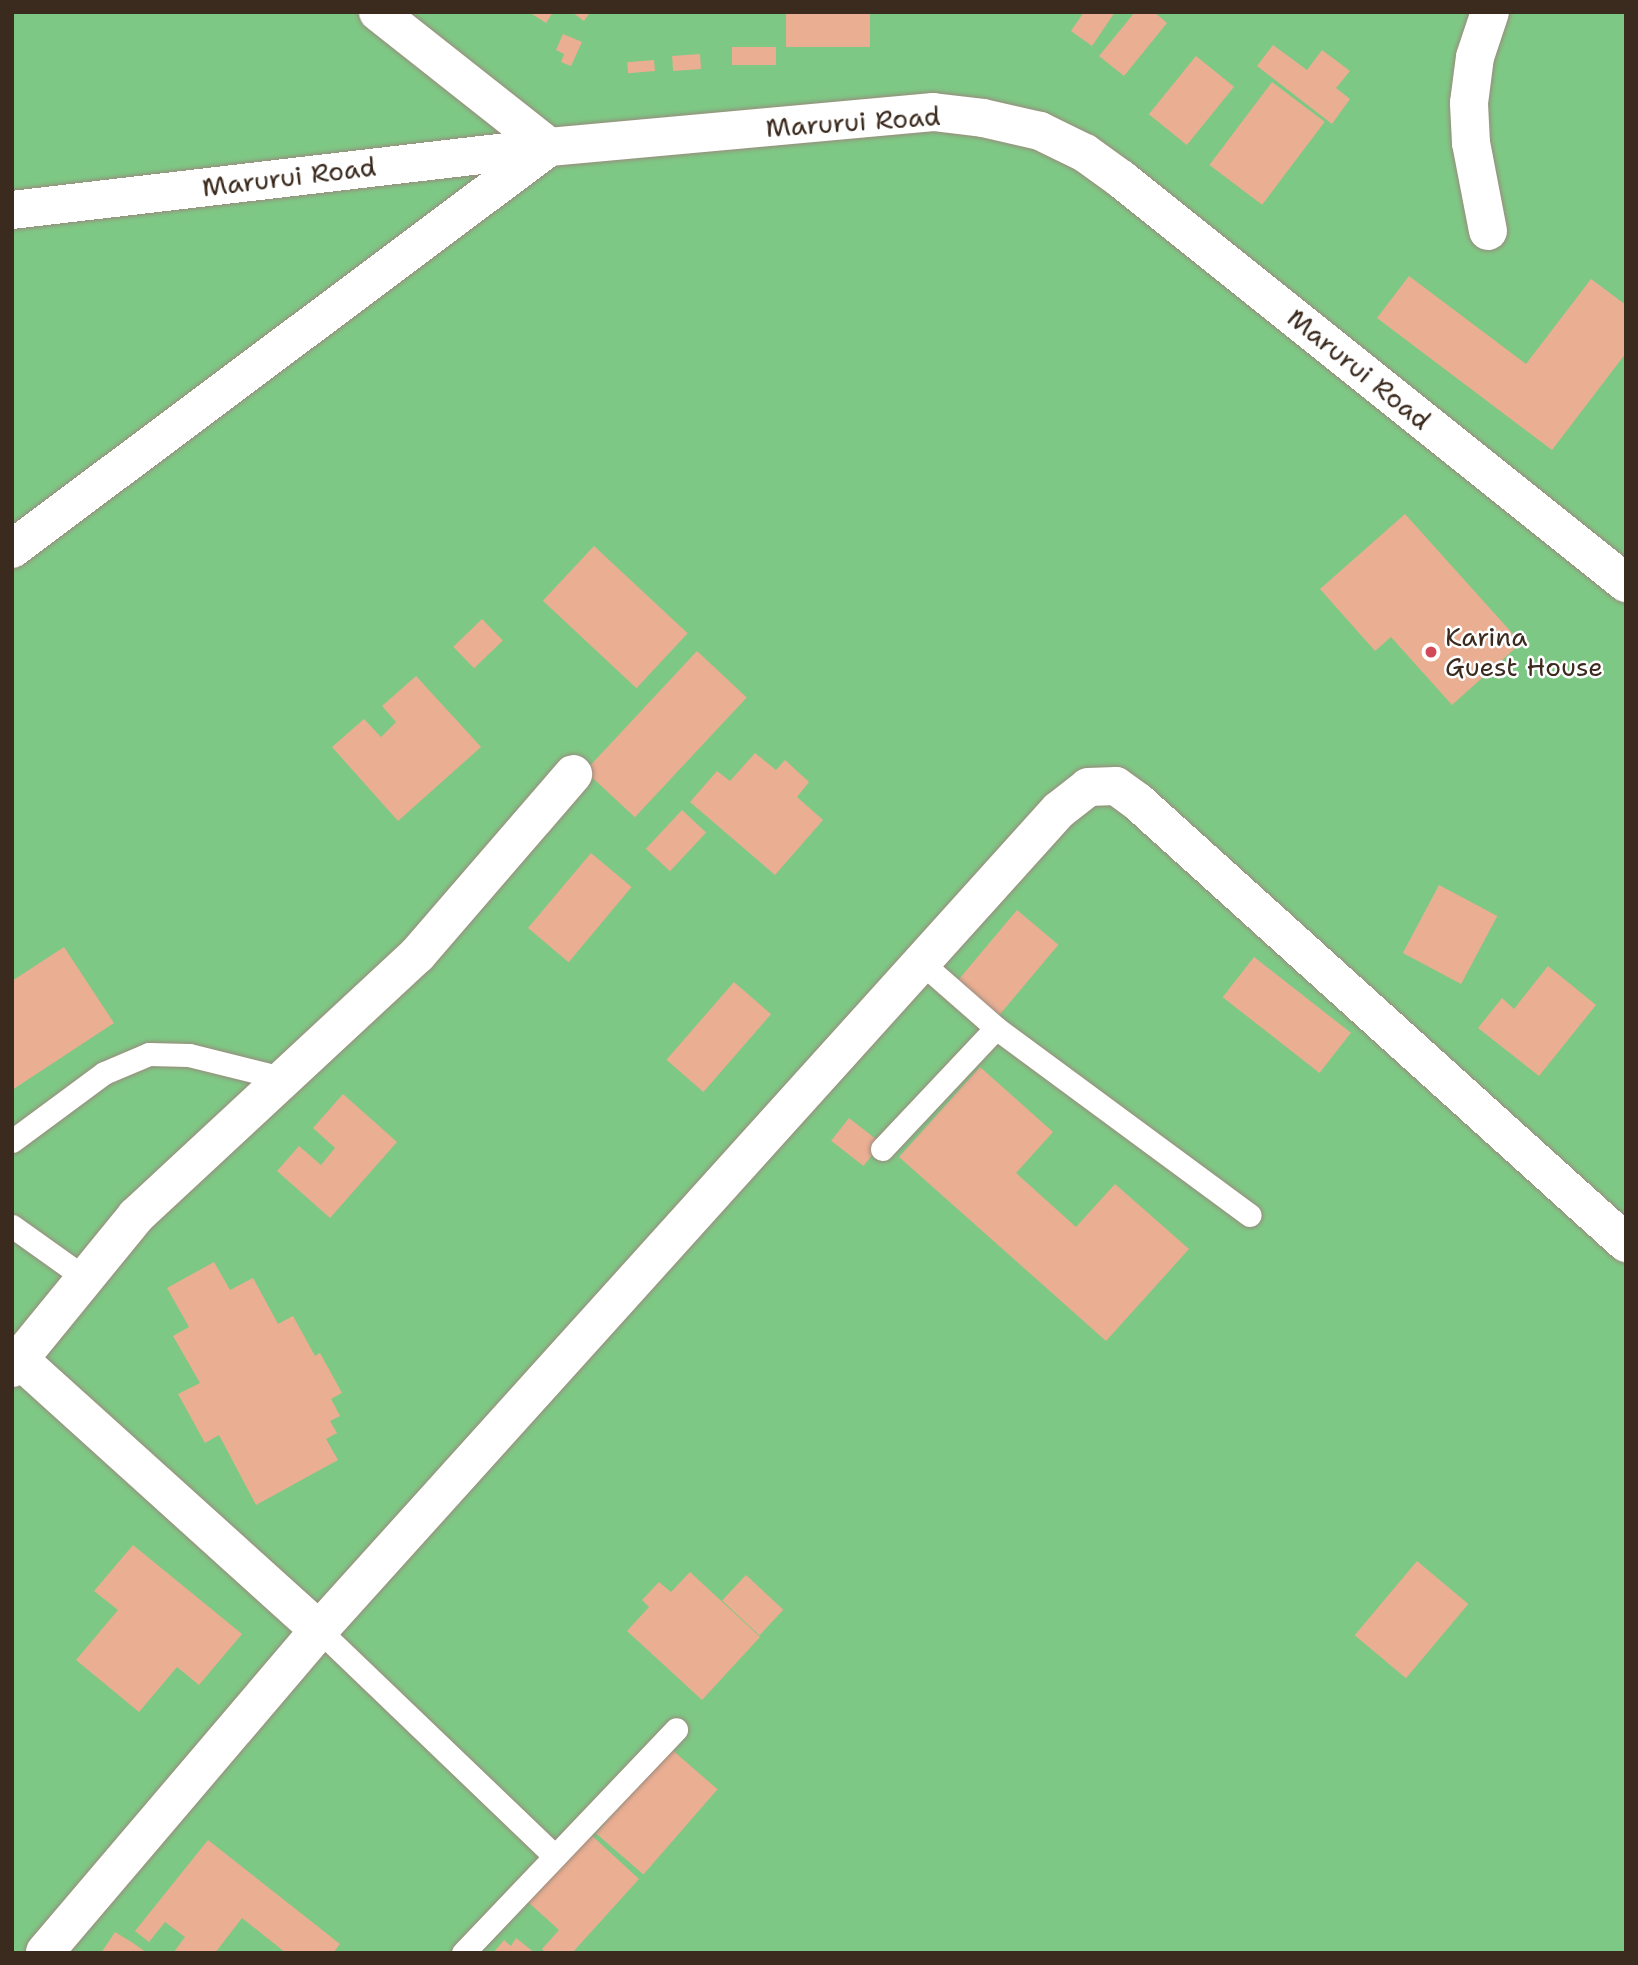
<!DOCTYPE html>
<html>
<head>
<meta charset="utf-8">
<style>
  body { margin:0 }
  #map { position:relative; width:1638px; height:1965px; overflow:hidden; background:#f7ebda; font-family:"Shantell Sans",sans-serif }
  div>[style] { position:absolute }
  .green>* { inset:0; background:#7ec885; transform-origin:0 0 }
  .building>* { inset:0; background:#eaae93; transform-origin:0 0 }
  .roads { filter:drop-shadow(0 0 2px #998a7c) drop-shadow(0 0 2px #998a7c) }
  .lane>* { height:23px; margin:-11.5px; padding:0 11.5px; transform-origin:11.5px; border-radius:11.5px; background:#fff }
  .street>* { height:38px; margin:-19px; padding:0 19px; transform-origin:19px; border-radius:19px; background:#fff }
  .secondary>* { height:38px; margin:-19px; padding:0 19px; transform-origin:19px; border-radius:19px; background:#fff }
  .dots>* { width:19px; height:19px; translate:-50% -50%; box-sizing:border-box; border:4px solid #fff; border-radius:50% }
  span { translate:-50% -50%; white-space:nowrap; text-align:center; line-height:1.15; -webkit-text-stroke:5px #fff; paint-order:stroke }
  .street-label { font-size:26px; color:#3b2a1e }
  .poi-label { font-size:26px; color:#3b2a1e }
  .left { translate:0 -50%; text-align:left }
  .frame { position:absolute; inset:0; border:14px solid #3b2a1e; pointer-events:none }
</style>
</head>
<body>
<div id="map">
  <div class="green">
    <i style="left:12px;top:12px;width:1614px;height:1941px"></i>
  </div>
  <div class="building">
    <i style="clip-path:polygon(529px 12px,553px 12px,546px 23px)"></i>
    <i style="clip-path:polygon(572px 12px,590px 12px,584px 21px)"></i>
    <i style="left:786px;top:12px;width:84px;height:35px"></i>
    <i style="clip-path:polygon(1084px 12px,1115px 12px,1092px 46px,1071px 31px)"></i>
    <i style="clip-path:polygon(1135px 12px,1154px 12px,1167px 23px,1124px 76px,1099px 56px)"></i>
    <i style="clip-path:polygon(563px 34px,582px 42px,571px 66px,561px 62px,564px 54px,556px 50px)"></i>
    <i style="clip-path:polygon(1273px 45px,1307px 70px,1322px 50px,1350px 71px,1336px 88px,1350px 99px,1332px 124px,1257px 66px)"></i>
    <i style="left:776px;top:47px;width:18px;height:44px;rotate:90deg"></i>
    <i style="left:700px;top:54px;width:15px;height:28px;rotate:86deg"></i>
    <i style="left:1196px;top:56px;width:49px;height:75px;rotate:39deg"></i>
    <i style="left:654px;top:60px;width:11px;height:27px;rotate:85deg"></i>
    <i style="left:1272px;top:82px;width:66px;height:104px;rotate:37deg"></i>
    <i style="clip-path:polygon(1409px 276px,1526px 364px,1591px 279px,1626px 305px,1626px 353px,1552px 450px,1377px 318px)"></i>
    <i style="clip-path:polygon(1405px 514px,1521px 643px,1452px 705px,1391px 637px,1375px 651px,1320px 589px)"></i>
    <i style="left:594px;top:546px;width:128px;height:75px;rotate:43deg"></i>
    <i style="left:482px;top:619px;width:30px;height:40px;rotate:46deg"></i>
    <i style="left:697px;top:651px;width:68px;height:164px;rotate:43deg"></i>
    <i style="clip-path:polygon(416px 676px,481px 747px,398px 821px,332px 747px,364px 719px,381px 737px,396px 722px,382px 706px)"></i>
    <i style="clip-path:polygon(755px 753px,776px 770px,785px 760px,809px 782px,797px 797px,823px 820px,775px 875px,690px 802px,717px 771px,730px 781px)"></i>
    <i style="left:682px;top:810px;width:33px;height:53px;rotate:43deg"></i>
    <i style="left:591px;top:853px;width:53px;height:98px;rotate:40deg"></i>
    <i style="left:1439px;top:885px;width:66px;height:77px;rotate:28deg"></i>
    <i style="left:1017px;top:910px;width:54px;height:92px;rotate:40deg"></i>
    <i style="clip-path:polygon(64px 947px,114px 1023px,12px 1090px,12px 981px)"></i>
    <i style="left:1254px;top:957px;width:123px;height:51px;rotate:38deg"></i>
    <i style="clip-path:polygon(1548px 966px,1596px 1005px,1539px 1076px,1478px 1028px,1502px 998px,1514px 1009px)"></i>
    <i style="left:734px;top:982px;width:49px;height:103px;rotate:41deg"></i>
    <i style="clip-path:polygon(980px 1067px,1053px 1132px,1016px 1173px,1076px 1227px,1115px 1184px,1189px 1249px,1106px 1341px,899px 1157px)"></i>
    <i style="clip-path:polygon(343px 1094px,397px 1142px,330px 1218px,277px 1171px,299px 1146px,321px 1165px,335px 1148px,313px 1128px)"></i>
    <i style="left:849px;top:1118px;width:41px;height:29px;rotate:38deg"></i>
    <i style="clip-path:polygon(214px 1262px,230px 1290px,253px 1278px,278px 1324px,293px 1316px,315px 1356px,320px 1353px,342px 1393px,331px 1399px,340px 1416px,330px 1421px,337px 1433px,326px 1439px,338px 1460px,256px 1505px,219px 1435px,205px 1443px,178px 1394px,200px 1383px,173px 1336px,189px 1327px,167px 1288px)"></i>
    <i style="clip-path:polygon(133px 1545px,242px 1634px,199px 1685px,177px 1667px,139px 1712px,76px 1660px,118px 1610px,94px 1591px)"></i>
    <i style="left:1417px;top:1561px;width:67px;height:97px;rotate:40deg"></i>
    <i style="clip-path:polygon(690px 1572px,760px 1637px,702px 1700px,627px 1631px,649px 1607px,642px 1600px,659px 1582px,671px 1592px)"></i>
    <i style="left:746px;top:1575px;width:51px;height:35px;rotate:43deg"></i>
    <i style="left:670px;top:1748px;width:63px;height:113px;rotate:41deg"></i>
    <i style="clip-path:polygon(589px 1833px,639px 1879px,572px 1953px,546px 1953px,542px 1949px,559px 1930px,527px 1901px)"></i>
    <i style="clip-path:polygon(208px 1840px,340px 1944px,333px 1953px,286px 1953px,242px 1918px,215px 1953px,173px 1953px,185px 1937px,165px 1922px,149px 1942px,135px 1931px)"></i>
    <i style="clip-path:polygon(115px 1932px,133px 1943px,147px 1953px,101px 1953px)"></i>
    <i style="clip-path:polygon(516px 1938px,535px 1953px,493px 1953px,504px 1940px,511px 1946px)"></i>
  </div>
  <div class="roads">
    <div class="lane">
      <i style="left:923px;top:964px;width:97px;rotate:41.2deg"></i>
      <i style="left:996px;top:1028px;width:315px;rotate:36.4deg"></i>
      <i style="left:12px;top:1141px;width:114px;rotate:-36.5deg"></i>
      <i style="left:104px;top:1073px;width:49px;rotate:-22.9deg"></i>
      <i style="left:149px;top:1054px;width:40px;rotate:1.4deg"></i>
      <i style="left:189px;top:1055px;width:96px;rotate:13.9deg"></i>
      <i style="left:882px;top:1149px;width:166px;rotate:-46.7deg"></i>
      <i style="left:12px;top:1226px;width:90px;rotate:35.5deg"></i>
      <i style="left:319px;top:1630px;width:327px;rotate:43.8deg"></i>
      <i style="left:463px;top:1953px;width:309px;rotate:-46.4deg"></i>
    </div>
    <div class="street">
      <i style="left:1488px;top:231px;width:90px;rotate:-100.9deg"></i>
      <i style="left:1471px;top:143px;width:40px;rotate:-92.9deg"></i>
      <i style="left:1469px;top:103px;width:46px;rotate:-82.6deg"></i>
      <i style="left:1475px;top:57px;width:47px;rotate:-71.6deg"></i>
      <i style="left:12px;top:549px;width:671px;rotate:-36.82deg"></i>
      <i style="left:549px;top:147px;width:218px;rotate:-141.7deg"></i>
      <i style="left:20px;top:1360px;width:403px;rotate:42.1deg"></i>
      <i style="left:12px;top:1368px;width:196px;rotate:-50.8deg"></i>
      <i style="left:136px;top:1216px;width:384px;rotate:-42.9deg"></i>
      <i style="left:417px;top:955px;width:239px;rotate:-49.2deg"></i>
      <i style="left:45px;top:1952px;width:423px;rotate:-49.6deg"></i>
      <i style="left:319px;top:1630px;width:1105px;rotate:-47.94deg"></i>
      <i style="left:1059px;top:810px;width:37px;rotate:-38deg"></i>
      <i style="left:1088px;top:787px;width:28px;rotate:-2deg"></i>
      <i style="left:1116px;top:786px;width:27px;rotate:36deg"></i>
      <i style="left:1138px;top:802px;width:658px;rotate:42.1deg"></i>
    </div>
    <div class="secondary">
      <i style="left:12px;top:210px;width:541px;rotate:-6.69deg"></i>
      <i style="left:549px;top:147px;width:386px;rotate:-5.2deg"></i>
      <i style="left:933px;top:112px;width:50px;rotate:6.8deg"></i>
      <i style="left:983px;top:118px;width:58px;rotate:12.8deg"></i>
      <i style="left:1040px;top:131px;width:50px;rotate:26.1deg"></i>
      <i style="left:1085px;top:153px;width:44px;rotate:35.8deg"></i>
      <i style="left:1121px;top:179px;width:647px;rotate:38.66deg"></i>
    </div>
  </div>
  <div class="dots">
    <i style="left:1431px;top:652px;background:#d1495b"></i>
  </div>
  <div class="street-label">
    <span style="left:853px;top:122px;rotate:-4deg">Marurui Road</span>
    <span style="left:289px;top:177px;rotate:-7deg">Marurui Road</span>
    <span style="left:1359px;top:369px;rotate:39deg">Marurui Road</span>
  </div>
  <div class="poi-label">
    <span class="left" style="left:1445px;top:652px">Karina<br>Guest House</span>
  </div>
  <div class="frame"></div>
</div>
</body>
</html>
